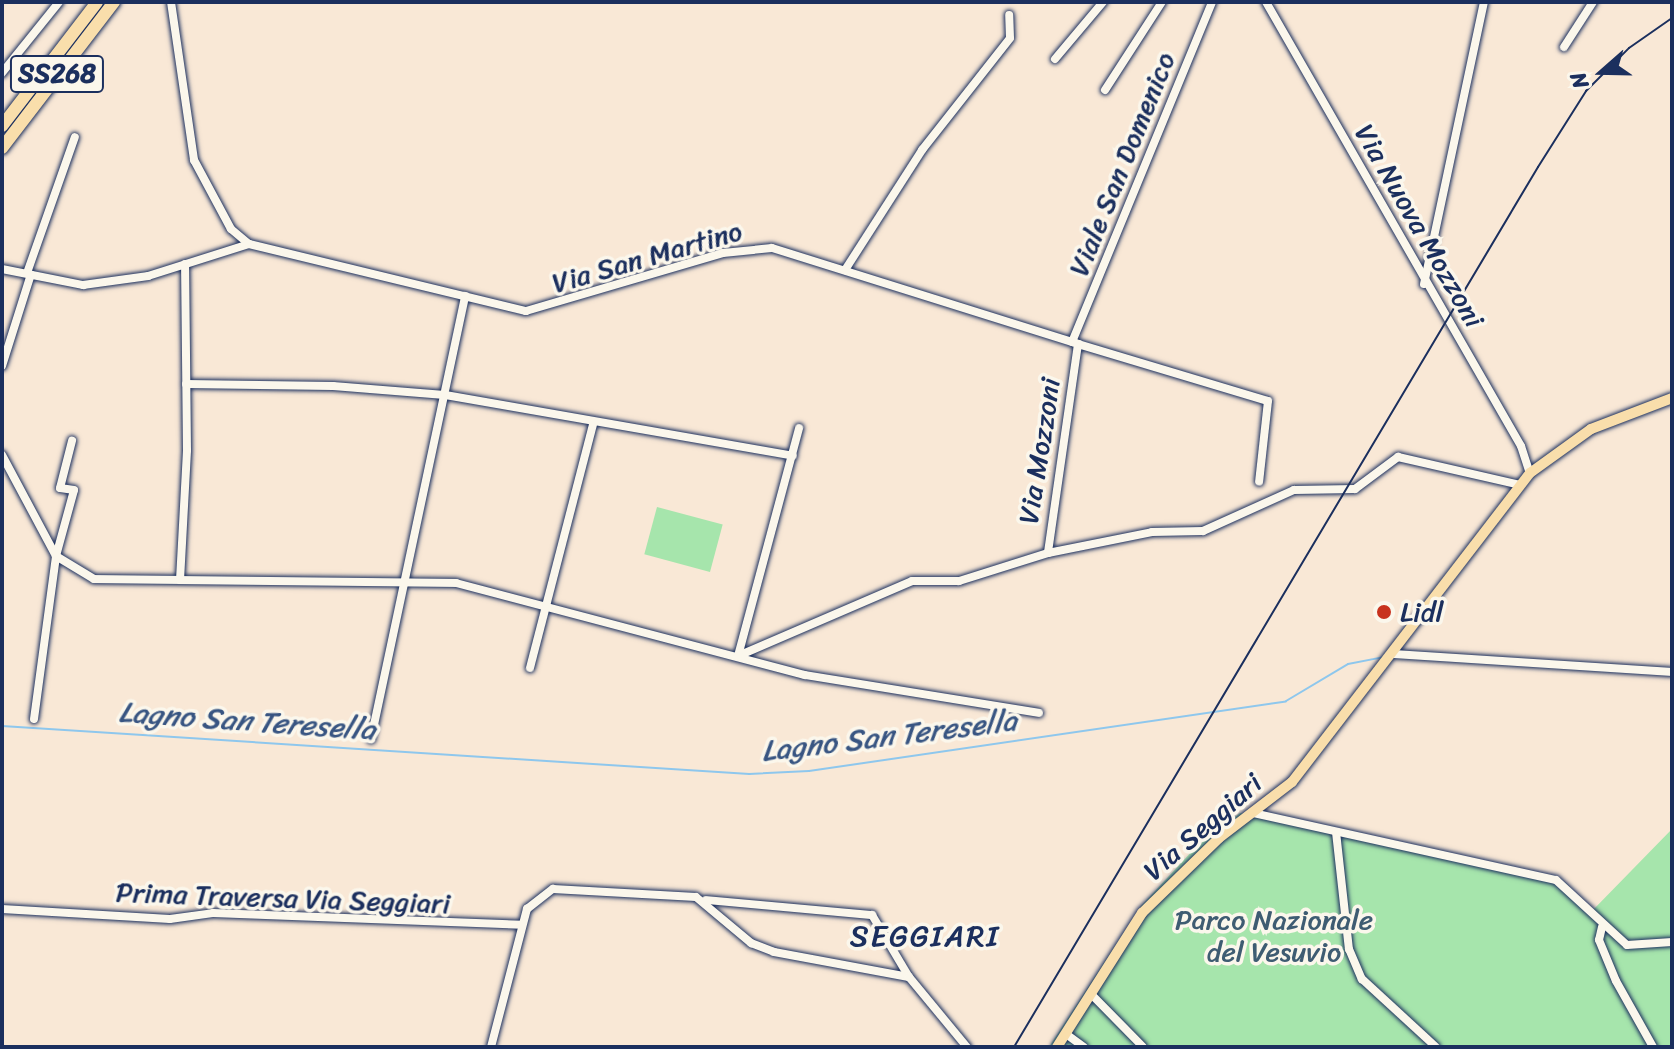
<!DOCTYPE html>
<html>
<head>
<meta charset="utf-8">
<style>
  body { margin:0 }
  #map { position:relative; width:1674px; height:1049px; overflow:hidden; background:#f9e8d6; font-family:Sriracha,sans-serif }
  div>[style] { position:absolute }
  .green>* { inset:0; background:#a6e5ac; transform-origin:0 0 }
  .stream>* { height:2px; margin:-1px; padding:0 1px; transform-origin:1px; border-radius:1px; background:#8ec7ed }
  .roads { filter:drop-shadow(0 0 2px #1b2f5e) drop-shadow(0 0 2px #1b2f5e) }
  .minor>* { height:8px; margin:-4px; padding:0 4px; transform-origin:4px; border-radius:4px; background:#fbf7ec }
  .major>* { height:10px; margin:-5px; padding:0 5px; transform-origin:5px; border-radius:5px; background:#f9deab }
  .highway>* { height:12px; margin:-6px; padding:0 6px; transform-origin:6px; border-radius:6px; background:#f9deab }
  .rail>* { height:2px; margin:-1px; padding:0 1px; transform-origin:1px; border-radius:1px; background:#1b2f5e }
  .dots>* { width:22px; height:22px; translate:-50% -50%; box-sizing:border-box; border:4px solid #fbf7ec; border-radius:50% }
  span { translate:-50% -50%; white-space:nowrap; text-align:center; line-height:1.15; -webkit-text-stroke:7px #fbf7ec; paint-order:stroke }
  .shield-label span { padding:2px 6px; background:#fbf7ec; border:2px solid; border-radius:6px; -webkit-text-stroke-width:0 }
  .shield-label { font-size:26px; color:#1b2f5e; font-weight:700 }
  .street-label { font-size:28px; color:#1b2f5e }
  .poi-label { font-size:28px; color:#1b2f5e }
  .left { translate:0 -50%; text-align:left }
  .park-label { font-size:28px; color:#3e5c72 }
  .water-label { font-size:30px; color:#385582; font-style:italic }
  .neighbourhood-label { font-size:30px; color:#1b2f5e; letter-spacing:2px }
  .frame { position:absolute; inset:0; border:4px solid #1b2f5e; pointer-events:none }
  .north { position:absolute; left:1562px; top:32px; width:80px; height:80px; -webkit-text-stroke:6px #fbf7ec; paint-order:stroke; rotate:250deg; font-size:22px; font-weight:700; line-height:32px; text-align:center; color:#1b2f5e }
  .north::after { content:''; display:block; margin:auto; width:28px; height:36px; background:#1b2f5e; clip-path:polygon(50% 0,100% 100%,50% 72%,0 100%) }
</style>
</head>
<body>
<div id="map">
  <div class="green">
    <i style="left:657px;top:507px;width:68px;height:49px;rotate:15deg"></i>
    <i style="clip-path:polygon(1240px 813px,1552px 878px,1566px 883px,1591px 912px,1672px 829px,1672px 1047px,1049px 1047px,1141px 906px,1195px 848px)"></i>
  </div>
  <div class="stream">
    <i style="left:2px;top:726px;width:749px;rotate:3.68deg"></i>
    <i style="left:749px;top:774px;width:60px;rotate:-2.9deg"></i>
    <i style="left:809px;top:771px;width:482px;rotate:-8.3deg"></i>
    <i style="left:1286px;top:701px;width:72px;rotate:-30.8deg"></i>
    <i style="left:1348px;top:664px;width:36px;rotate:-11deg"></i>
  </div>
  <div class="roads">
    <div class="minor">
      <i style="left:171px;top:2px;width:160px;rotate:81.7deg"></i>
      <i style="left:194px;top:160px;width:78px;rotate:61.8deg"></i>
      <i style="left:231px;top:229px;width:23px;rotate:40deg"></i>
      <i style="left:249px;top:244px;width:285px;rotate:13.6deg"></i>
      <i style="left:526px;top:311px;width:205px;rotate:-16.4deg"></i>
      <i style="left:723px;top:253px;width:49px;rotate:-5.8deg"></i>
      <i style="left:772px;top:248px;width:321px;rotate:17.4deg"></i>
      <i style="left:1078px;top:344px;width:211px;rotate:98.2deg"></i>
      <i style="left:1048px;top:553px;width:106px;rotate:-11.4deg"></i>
      <i style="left:1152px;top:532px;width:51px;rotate:-1.1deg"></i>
      <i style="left:1203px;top:531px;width:100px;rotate:-24.3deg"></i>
      <i style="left:1294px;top:490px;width:61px;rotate:-0.9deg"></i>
      <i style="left:1355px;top:489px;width:54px;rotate:-36.7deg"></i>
      <i style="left:1398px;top:457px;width:125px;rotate:12.9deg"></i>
      <i style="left:1266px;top:2px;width:512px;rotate:60.13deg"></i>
      <i style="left:1521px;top:446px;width:28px;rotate:72deg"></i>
      <i style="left:1564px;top:47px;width:54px;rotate:-57.2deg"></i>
      <i style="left:1055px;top:59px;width:75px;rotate:-49.9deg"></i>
      <i style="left:2px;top:73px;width:91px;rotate:-51.2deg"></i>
      <i style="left:1105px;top:90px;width:105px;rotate:-57.1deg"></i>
      <i style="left:2px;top:269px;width:83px;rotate:11.2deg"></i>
      <i style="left:83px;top:285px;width:66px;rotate:-7.9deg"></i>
      <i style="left:148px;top:276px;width:106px;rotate:-17.6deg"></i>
      <i style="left:845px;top:270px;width:143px;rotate:-57.3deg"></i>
      <i style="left:922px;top:150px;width:142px;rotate:-51.8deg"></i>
      <i style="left:1010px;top:38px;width:23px;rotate:-92deg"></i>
      <i style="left:27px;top:273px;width:144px;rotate:-70.6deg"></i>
      <i style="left:1424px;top:284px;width:288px;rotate:-78deg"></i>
      <i style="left:1072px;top:342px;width:368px;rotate:-67.6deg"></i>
      <i style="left:1078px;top:344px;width:198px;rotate:16.7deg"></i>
      <i style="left:1268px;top:401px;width:81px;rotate:96.3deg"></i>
      <i style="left:2px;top:366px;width:96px;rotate:-72.5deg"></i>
      <i style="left:186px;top:384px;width:147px;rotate:0.8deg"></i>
      <i style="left:333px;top:386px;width:112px;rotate:4.6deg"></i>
      <i style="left:445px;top:395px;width:353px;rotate:9.9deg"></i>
      <i style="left:2px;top:455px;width:115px;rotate:61.9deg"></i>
      <i style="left:56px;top:556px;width:44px;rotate:31.2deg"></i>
      <i style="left:94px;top:579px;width:86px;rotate:0.7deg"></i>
      <i style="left:180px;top:580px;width:130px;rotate:-86.9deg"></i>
      <i style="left:187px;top:450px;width:186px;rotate:-90.6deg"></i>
      <i style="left:180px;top:580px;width:276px;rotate:0.6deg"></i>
      <i style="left:456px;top:583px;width:361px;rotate:14.8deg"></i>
      <i style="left:805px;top:675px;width:237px;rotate:9.2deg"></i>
      <i style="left:1394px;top:654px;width:279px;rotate:3.7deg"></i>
      <i style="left:738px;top:656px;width:189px;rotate:-23.3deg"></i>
      <i style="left:912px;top:581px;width:47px"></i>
      <i style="left:959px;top:581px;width:93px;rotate:-17.5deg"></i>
      <i style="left:738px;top:656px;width:236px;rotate:-75deg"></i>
      <i style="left:530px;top:668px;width:252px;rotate:-75.5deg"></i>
      <i style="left:34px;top:719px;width:164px;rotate:-82.3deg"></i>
      <i style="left:56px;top:556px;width:68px;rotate:-74.7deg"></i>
      <i style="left:74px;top:490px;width:14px;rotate:-172deg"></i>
      <i style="left:60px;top:488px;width:49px;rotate:-75.7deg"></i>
      <i style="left:371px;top:739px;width:453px;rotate:-78deg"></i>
      <i style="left:1253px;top:813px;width:310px;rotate:12.5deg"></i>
      <i style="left:1556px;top:880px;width:96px;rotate:42.5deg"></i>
      <i style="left:1627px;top:945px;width:45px;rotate:-3.8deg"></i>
      <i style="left:1336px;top:832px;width:118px;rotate:83.7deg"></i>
      <i style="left:1349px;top:949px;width:33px;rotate:67deg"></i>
      <i style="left:1362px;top:979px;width:100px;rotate:42.6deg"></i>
      <i style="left:706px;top:900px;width:167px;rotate:5.2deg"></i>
      <i style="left:872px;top:915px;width:72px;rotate:59.2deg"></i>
      <i style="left:2px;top:909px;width:168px;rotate:3.4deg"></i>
      <i style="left:170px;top:919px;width:43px;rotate:-7.9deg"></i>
      <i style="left:213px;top:913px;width:309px;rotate:2.2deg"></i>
      <i style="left:1602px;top:927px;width:13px;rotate:103deg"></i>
      <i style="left:1599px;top:940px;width:44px;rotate:67.5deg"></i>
      <i style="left:1616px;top:981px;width:76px;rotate:60.7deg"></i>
      <i style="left:1091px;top:994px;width:74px;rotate:45.5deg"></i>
      <i style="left:1066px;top:1034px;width:22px;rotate:36deg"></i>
      <i style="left:491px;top:1047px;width:143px;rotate:-75.4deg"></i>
      <i style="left:527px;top:909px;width:33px;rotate:-38deg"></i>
      <i style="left:553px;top:889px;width:143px;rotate:3.2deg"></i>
      <i style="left:696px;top:897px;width:72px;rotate:39.9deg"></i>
      <i style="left:751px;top:943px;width:25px;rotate:21deg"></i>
      <i style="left:774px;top:952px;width:137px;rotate:10.5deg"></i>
      <i style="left:909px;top:977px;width:91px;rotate:50.4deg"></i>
    </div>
    <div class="major">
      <i style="left:1057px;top:1047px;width:159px;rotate:-57.6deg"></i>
      <i style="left:1142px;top:913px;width:107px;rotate:-44.2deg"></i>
      <i style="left:1219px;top:838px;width:92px;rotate:-37.5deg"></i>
      <i style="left:1292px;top:782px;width:390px;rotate:-52.4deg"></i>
      <i style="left:1530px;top:473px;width:75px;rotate:-35.8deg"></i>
      <i style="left:1591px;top:429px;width:87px;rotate:-20.9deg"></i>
    </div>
    <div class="highway">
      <i style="left:2px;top:126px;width:156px;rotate:-52.5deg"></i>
      <i style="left:2px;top:148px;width:184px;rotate:-52.5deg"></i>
    </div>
  </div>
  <div class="rail">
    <i style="left:1014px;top:1047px;width:1024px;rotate:-59.23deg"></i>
    <i style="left:1538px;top:167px;width:90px;rotate:-57.7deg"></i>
    <i style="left:1586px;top:91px;width:61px;rotate:-45deg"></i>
    <i style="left:1629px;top:48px;width:52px;rotate:-34.9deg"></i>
  </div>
  <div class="dots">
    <i style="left:1384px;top:612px;background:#c8321e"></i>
  </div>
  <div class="shield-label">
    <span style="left:57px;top:74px">SS268</span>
  </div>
  <div class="street-label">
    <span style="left:1122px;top:164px;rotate:-68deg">Viale San Domenico</span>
    <span style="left:1419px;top:226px;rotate:60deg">Via Nuova Mozzoni</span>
    <span style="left:647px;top:257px;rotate:-16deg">Via San Martino</span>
    <span style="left:1040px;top:451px;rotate:-81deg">Via Mozzoni</span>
    <span style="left:1203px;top:827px;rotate:-41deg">Via Seggiari</span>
    <span style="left:283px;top:898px;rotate:2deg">Prima Traversa Via Seggiari</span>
  </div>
  <div class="poi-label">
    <span class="left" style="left:1400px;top:612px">Lidl</span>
  </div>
  <div class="park-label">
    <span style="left:1274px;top:936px">Parco Nazionale<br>del Vesuvio</span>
  </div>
  <div class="water-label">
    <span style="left:247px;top:721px;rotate:4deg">Lagno San Teresella</span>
    <span style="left:889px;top:736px;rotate:-7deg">Lagno San Teresella</span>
  </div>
  <div class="neighbourhood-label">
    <span style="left:925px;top:936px">SEGGIARI</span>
  </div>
  <div class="frame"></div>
  <div class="north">N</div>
</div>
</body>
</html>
